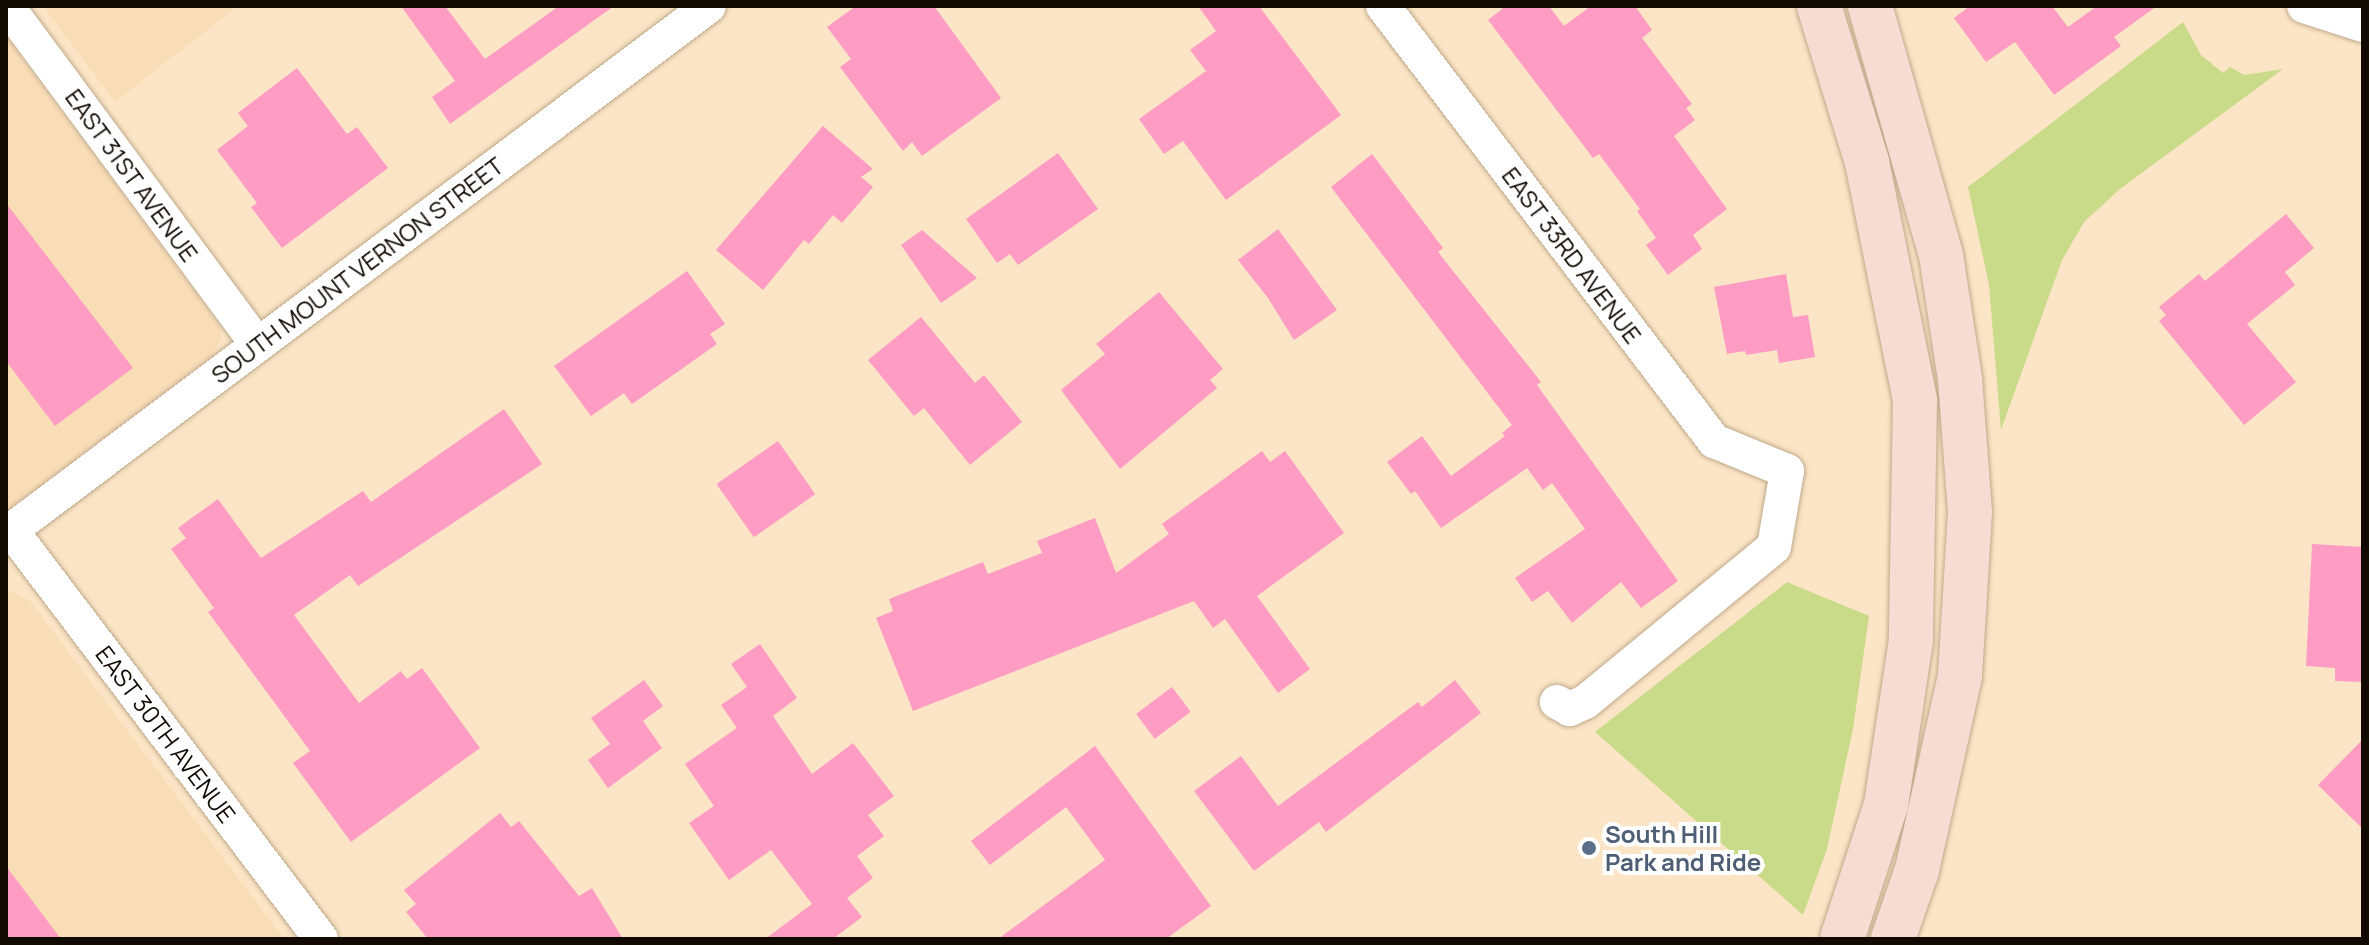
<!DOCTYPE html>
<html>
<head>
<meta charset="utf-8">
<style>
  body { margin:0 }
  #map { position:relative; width:2369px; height:945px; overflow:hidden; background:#fce5c6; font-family:Manrope,sans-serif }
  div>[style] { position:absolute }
  .built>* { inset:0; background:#f9ddb7 }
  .green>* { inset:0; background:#c9db89 }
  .building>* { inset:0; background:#fe9cc3; transform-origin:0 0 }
  .roads { filter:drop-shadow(0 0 2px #bfaa8c) drop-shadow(0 0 2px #bfaa8c) }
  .minor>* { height:34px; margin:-17px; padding:0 17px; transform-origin:17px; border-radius:17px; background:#fff }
  .secondary>* { height:44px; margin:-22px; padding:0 22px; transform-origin:22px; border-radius:22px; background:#f6dcd2 }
  .dots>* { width:22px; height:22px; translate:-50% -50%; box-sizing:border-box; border:4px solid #fff; border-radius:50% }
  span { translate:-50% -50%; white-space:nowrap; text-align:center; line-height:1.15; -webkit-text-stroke:8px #fff; paint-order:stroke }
  .street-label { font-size:24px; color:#110a02 }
  .service-label { font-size:24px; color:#4e5e75; font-weight:700 }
  .left { translate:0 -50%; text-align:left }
  .frame { position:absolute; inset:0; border:8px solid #110a02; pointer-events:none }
</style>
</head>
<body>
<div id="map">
  <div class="built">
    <i style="clip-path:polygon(43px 6px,238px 6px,115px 102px)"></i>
    <i style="clip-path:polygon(6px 37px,219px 325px,222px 337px,211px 357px,6px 511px)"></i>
    <i style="clip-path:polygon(10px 591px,30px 601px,284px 939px,6px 939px,6px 592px)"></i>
  </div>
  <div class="green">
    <i style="clip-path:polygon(2183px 22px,2201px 55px,2223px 73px,2230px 67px,2244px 75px,2283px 69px,2120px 189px,2084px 222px,2062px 260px,2001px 430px,1989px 285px,1968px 187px)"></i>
    <i style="clip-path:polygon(1787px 582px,1869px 616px,1853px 729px,1827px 849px,1803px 915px,1595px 732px)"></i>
  </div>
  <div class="building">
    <i style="clip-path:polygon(401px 6px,445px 6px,485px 59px,559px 6px,614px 6px,450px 124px,432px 97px,455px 81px)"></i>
    <i style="clip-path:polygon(856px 6px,934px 6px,1001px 98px,922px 156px,912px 142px,903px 151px,840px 67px,851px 59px,827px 27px)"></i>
    <i style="clip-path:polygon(1198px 6px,1259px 6px,1341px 115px,1226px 200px,1183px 141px,1164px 154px,1139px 119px,1206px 71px,1190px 50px,1216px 31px)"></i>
    <i style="clip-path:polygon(1506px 6px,1549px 6px,1564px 26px,1591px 6px,1635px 6px,1652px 30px,1642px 38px,1692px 104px,1686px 108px,1695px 120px,1674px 136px,1727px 209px,1693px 235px,1702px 249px,1668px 275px,1646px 245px,1656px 238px,1637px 211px,1640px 209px,1599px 154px,1593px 158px,1488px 20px)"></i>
    <i style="clip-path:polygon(1970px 6px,2052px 6px,2068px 27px,2097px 6px,2157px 6px,2114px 37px,2121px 46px,2054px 95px,2015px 42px,1986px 62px,1954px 18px)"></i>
    <i style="clip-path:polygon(297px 68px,347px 134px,357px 127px,388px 168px,282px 248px,251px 207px,257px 203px,217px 150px,248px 126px,238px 113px)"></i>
    <i style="clip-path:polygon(823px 126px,873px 169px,861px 177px,873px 187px,842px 223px,833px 215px,809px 244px,804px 240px,763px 290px,716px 250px)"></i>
    <i style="clip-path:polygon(1058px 153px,1098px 209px,1018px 265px,1010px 254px,997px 263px,966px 219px)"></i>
    <i style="clip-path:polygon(1372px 154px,1443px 248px,1438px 252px,1541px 382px,1537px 385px,1678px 581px,1641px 608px,1621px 582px,1572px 623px,1548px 591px,1532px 602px,1515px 578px,1585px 529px,1552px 483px,1543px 490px,1527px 468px,1441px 528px,1415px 491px,1411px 494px,1387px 462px,1422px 436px,1451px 476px,1505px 436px,1502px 433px,1512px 425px,1331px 187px)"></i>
    <i style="clip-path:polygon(6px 203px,133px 368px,55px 426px,6px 361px)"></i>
    <i style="clip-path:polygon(2286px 214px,2314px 248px,2285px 272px,2295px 285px,2247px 324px,2296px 382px,2244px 425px,2159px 321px,2166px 315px,2159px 307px,2199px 274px,2205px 281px)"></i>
    <i style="clip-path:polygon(1278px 229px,1337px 310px,1294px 340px,1268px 298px,1238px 260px)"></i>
    <i style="clip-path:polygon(922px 230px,977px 278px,941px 303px,901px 245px)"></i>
    <i style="clip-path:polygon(687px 271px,725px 324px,710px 334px,717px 344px,632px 404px,624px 393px,591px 416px,554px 366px)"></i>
    <i style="clip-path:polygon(1786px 274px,1793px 317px,1808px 315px,1815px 357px,1779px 363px,1777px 350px,1746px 355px,1745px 351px,1727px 354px,1714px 287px)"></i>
    <i style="clip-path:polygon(1159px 292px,1223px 369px,1210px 380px,1217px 388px,1120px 469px,1061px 390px,1105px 354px,1096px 344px)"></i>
    <i style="clip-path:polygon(921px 317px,975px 383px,984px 375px,1022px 422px,970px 465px,924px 408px,914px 416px,868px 360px)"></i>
    <i style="clip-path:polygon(504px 409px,542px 464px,358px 586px,350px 575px,294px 615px,359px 703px,401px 671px,407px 679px,422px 668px,480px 748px,351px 842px,293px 763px,310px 751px,208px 612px,214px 608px,171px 549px,186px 538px,178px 528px,218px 499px,261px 558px,363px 491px,371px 502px)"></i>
    <i style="left:778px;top:441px;width:65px;height:75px;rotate:55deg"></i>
    <i style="clip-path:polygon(1262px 451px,1270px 462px,1285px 451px,1344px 533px,1257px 596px,1310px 669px,1278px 693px,1225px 619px,1213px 628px,1194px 601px,913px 711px,876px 618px,893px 611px,889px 599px,983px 562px,988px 574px,1042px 553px,1037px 541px,1095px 518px,1116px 573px,1169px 534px,1162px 524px)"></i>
    <i style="clip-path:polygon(2312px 544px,2363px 547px,2363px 682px,2335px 681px,2335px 668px,2306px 666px)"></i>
    <i style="clip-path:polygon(760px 644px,797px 698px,773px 716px,812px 774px,853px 743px,894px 796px,868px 815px,884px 836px,857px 856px,873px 878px,847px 898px,862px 917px,833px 939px,765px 939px,812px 904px,771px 850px,729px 880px,689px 823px,714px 806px,685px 764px,737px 728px,721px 705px,747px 687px,731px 664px)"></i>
    <i style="clip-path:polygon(644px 680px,663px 706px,643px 721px,662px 748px,608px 788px,588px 760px,610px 744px,591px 718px)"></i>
    <i style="clip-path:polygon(1455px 680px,1481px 713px,1326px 832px,1319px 822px,1254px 871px,1194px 791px,1241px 756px,1278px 806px,1418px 702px,1422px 707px)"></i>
    <i style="left:1172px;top:687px;width:31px;height:45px;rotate:53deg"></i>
    <i style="clip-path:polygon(2363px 739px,2363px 829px,2318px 785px)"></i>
    <i style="clip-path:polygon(1095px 746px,1211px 906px,1166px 939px,998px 939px,1105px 860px,1066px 807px,990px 865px,971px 841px)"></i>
    <i style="clip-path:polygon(500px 813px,511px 827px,519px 821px,579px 896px,592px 888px,623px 939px,428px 939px,406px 912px,416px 904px,404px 890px)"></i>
    <i style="clip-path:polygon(6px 866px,61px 939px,6px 939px)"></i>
  </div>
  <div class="roads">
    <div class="minor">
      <i style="left:7px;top:6px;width:420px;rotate:53.5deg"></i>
      <i style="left:1383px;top:6px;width:547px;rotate:52.73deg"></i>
      <i style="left:1714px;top:441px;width:79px;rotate:22.3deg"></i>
      <i style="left:1787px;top:471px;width:77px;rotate:99.7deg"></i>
      <i style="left:1774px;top:547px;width:244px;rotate:140.6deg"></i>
      <i style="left:1585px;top:702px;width:17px;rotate:155deg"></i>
      <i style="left:1570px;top:709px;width:15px;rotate:-152deg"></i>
      <i style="left:2304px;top:6px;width:62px;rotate:17.9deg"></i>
      <i style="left:11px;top:530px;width:513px;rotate:52.84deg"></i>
      <i style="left:6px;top:534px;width:879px;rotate:-36.91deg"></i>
    </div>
    <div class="secondary">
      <i style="left:1819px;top:6px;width:163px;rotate:72.9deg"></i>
      <i style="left:1867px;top:162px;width:243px;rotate:78.6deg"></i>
      <i style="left:1915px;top:400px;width:240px;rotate:91deg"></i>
      <i style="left:1911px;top:640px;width:167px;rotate:98.6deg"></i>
      <i style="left:1886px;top:805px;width:141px;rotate:108.2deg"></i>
      <i style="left:1870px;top:6px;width:259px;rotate:74.1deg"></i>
      <i style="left:1941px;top:255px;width:125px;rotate:81.3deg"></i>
      <i style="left:1960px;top:379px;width:133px;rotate:85.7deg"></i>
      <i style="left:1970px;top:512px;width:164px;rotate:93.5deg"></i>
      <i style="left:1960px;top:676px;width:199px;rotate:102.5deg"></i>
      <i style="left:1917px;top:870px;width:73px;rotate:109.2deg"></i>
    </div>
  </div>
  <div class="dots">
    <i style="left:1589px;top:848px;background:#5c6f8a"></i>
  </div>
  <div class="street-label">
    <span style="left:132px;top:175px;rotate:54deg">EAST 31ST AVENUE</span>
    <span style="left:1572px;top:255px;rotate:53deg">EAST 33RD AVENUE</span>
    <span style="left:357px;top:270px;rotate:-37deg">SOUTH MOUNT VERNON STREET</span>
    <span style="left:166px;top:734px;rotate:53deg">EAST 30TH AVENUE</span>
  </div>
  <div class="service-label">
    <span class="left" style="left:1605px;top:848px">South Hill<br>Park and Ride</span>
  </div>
  <div class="frame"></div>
</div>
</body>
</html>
